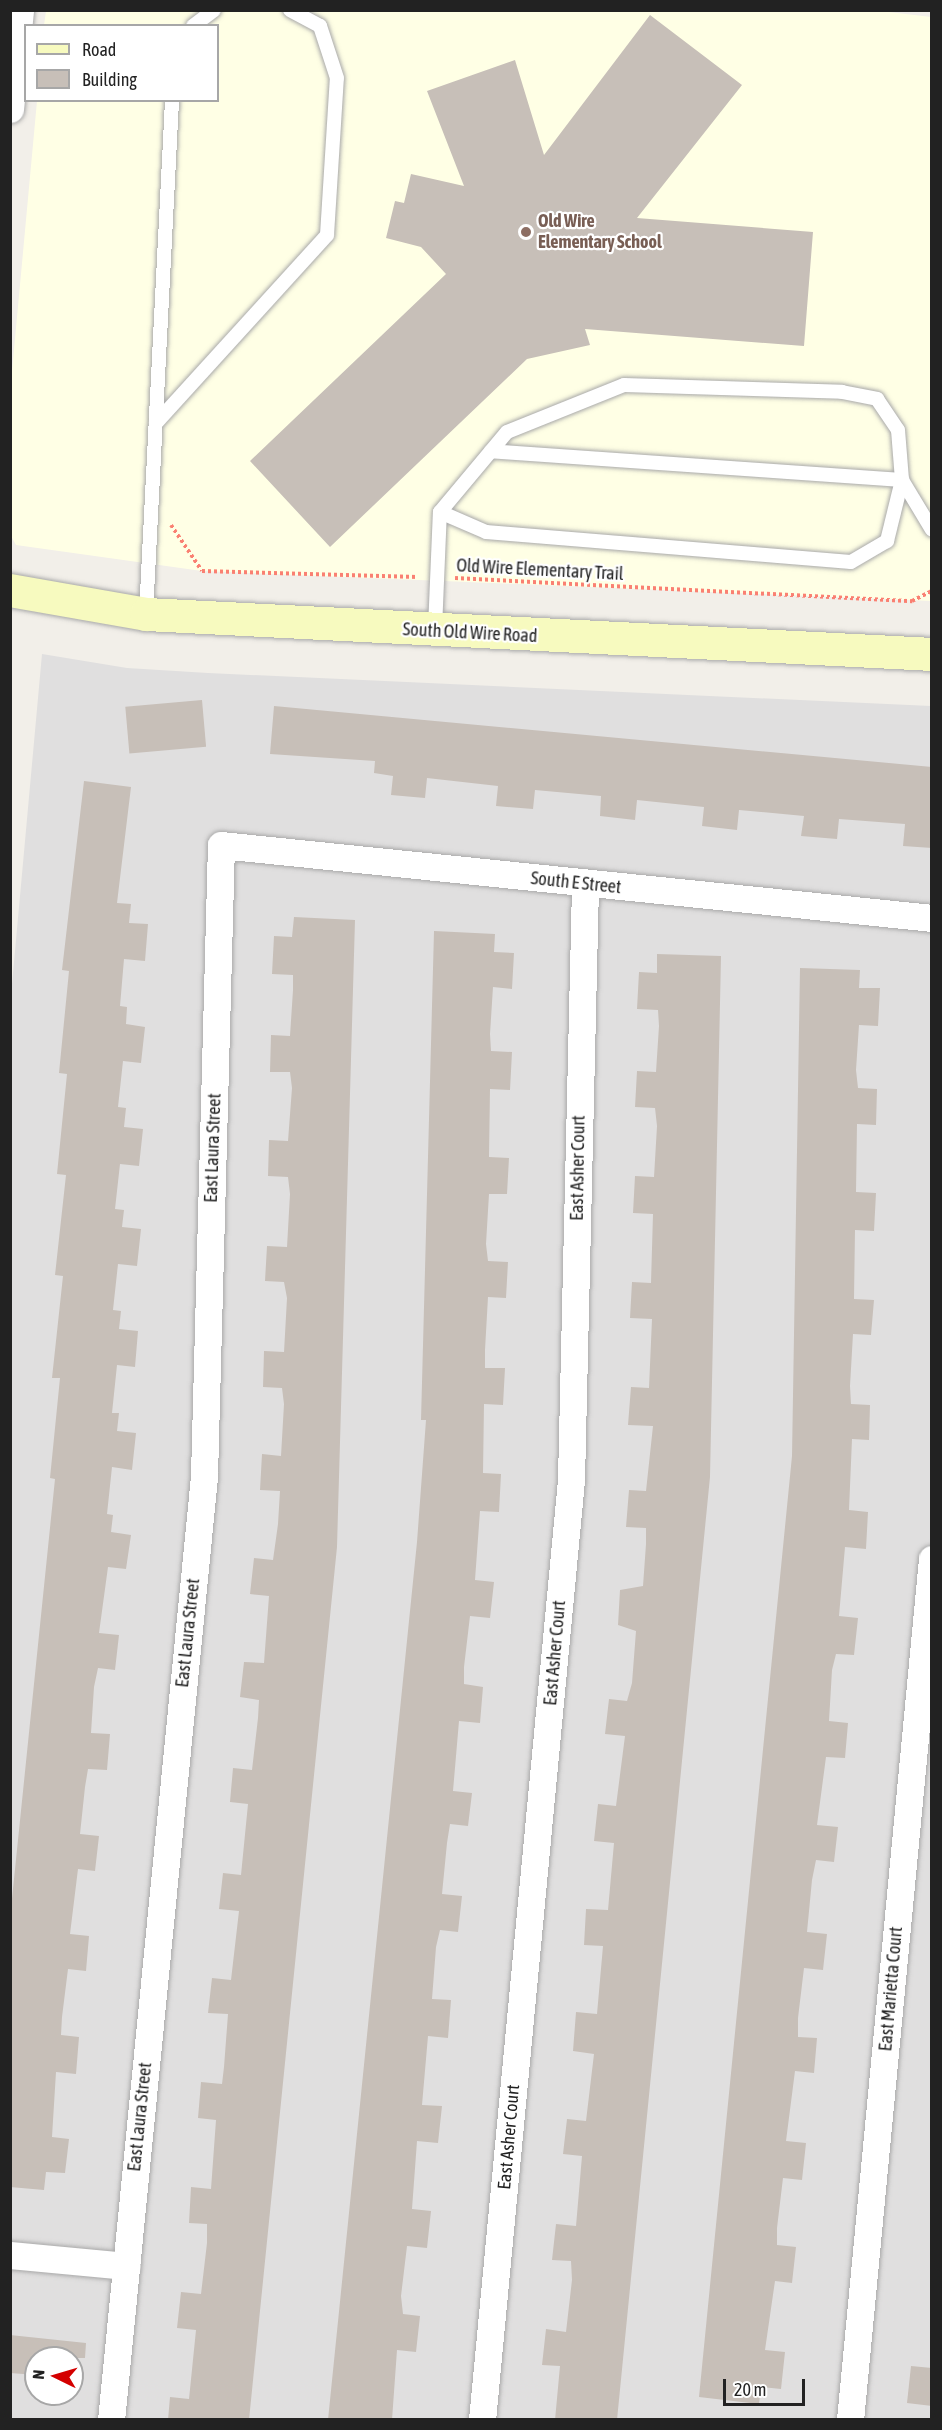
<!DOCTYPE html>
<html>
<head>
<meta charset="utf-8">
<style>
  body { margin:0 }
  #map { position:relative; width:942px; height:2430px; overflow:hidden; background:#f2efe9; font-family:"Asap Condensed",sans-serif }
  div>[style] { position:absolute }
  .residential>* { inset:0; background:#e0dfdf }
  .education>* { inset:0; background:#ffffe5 }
  .building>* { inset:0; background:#c7bfb8; transform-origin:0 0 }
  .path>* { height:4px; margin-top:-2px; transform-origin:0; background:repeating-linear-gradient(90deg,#fa8072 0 3px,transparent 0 6px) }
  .roads { filter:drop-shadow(0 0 2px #a9a9a9) drop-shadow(0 0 2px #a9a9a9) }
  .lane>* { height:14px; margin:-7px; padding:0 7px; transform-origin:7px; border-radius:7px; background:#fff }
  .street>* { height:27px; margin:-13.5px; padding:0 13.5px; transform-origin:13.5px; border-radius:13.5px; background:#fff }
  .secondary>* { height:33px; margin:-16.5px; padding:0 16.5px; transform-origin:16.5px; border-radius:16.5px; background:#f7fabf }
  .dots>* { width:16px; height:16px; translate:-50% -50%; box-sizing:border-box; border:3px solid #fff; border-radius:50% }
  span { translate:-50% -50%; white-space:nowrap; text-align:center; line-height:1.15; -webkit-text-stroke:4.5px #fff; paint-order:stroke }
  .education-label { font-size:18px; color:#785e54; font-weight:700 }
  .left { translate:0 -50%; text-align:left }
  .street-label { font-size:18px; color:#222 }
  .frame { position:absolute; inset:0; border:12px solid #222; pointer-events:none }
  .legend { position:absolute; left:24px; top:24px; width:195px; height:78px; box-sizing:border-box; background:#fff; border:2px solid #a7a7a7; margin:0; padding:8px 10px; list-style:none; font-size:18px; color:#222 }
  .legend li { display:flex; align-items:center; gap:12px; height:30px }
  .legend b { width:30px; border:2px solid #a7a7a7 }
  .north { position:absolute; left:24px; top:2346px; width:60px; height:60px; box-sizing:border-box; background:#fff; border:2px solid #a7a7a7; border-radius:50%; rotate:275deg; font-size:16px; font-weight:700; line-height:24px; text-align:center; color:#222 }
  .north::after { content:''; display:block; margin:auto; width:21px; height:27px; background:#d40000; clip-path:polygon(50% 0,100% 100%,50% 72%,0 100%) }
  .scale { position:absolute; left:723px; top:2379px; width:82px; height:27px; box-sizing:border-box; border:3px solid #222; border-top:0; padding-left:8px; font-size:18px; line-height:21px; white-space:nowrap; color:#222; -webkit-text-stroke:4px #fff; paint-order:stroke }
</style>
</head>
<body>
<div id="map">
  <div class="residential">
    <i style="clip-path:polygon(evenodd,42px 654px,127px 668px,208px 673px,931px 706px,931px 2419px,11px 2420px,10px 1006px,42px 654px,36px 2358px,72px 2358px,72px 2394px,36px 2394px,36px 2358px)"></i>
  </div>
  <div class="education">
    <i style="clip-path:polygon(872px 10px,931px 17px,931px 601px,202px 571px,16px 545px,11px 536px,11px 382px,37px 101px,218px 100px,218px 26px,44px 25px,46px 11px)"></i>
  </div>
  <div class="building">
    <i style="clip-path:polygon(650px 15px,742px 85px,637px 218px,813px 232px,804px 346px,585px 329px,590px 345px,527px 359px,330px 547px,250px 461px,446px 274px,421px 247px,386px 238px,395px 201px,404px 203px,411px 174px,464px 186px,427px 91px,515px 60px,544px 155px)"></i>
    <i style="left:202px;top:700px;width:47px;height:77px;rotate:85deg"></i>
    <i style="clip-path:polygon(274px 706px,932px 767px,932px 848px,903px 846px,905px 824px,839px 819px,837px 839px,801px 836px,804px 816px,739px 810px,737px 830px,702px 826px,704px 807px,637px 800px,635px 820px,600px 816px,601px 796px,535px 790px,533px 809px,496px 806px,498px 786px,427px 778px,425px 798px,391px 795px,393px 776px,374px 773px,375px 761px,270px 754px)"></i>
    <i style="clip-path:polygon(84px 781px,131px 787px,117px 903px,131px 904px,129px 923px,148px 924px,145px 961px,124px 959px,120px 1006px,127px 1007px,126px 1024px,145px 1027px,141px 1063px,123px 1061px,118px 1107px,126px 1108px,124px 1127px,143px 1129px,139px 1166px,120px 1164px,115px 1209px,124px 1210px,122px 1227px,141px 1229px,137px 1266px,118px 1264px,113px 1310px,121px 1311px,119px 1329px,138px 1331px,135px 1367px,117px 1365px,112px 1413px,119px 1413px,117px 1431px,136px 1433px,132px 1470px,112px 1467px,107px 1514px,113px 1515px,111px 1532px,131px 1535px,126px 1569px,108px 1567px,99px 1633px,119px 1635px,115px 1670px,98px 1668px,94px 1687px,91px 1733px,110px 1734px,107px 1770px,88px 1769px,85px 1787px,80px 1834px,99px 1836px,95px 1871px,78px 1869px,70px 1934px,89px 1936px,86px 1971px,68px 1969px,62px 2017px,61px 2035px,79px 2037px,76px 2074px,56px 2072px,52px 2137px,69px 2139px,65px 2173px,46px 2172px,44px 2190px,10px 2187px,10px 1918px,55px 1479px,50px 1478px,60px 1378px,52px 1378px,63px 1276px,55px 1275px,66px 1175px,57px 1174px,67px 1074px,59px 1073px,69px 971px,62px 970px)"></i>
    <i style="clip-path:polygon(294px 917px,355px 920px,337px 1547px,249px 2420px,168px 2420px,170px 2397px,189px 2399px,196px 2330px,177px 2328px,181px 2292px,201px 2294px,207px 2243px,207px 2224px,189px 2223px,191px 2187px,211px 2189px,216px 2120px,198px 2118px,201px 2082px,222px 2084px,224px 2067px,228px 2014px,208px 2013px,212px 1978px,231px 1980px,239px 1911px,219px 1909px,223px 1873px,241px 1875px,248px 1804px,230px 1802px,233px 1768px,252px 1770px,258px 1718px,259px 1700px,240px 1697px,244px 1662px,264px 1663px,269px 1596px,250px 1594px,254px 1558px,273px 1560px,278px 1524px,280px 1491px,260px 1490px,262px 1454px,281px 1456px,284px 1404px,282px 1388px,263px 1387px,264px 1351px,284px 1352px,287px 1298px,284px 1282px,265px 1281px,267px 1246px,287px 1247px,290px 1194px,288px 1177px,268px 1176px,269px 1140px,288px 1141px,292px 1088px,290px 1072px,270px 1072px,271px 1035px,290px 1036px,293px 990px,293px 975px,272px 974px,274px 936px,292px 937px)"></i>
    <i style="clip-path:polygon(434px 931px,495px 934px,494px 952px,514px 953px,512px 989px,493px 987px,490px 1034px,491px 1051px,512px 1052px,510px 1090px,490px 1089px,489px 1157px,509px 1158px,507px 1194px,489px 1194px,486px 1244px,488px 1261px,508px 1262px,506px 1298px,488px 1297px,485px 1350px,485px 1368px,505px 1368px,503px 1405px,484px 1404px,483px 1473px,501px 1474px,499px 1512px,480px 1511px,475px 1580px,494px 1582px,490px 1618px,470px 1616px,464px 1667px,464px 1684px,483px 1687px,480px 1723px,459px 1721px,453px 1791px,472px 1793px,468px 1826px,450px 1824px,447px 1843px,442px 1894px,462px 1896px,458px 1932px,440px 1930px,436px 1947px,432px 1999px,451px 2000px,448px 2038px,428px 2036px,422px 2105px,442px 2106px,438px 2143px,417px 2141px,412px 2209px,431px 2211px,427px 2248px,407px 2246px,401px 2296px,403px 2314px,420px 2316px,416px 2352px,397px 2350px,392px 2420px,328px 2420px,417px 1542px,426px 1420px,421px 1420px)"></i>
    <i style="clip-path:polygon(657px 954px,721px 956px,710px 1477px,617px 2420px,555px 2420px,560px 2366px,542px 2365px,546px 2329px,566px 2332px,572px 2280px,571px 2261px,552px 2260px,556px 2224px,576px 2226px,582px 2156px,563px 2154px,567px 2119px,586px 2121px,594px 2054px,573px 2051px,576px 2012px,597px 2014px,603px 1946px,584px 1945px,586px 1909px,608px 1910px,614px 1843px,594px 1841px,598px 1804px,616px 1806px,625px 1736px,605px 1734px,609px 1699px,627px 1701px,632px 1683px,636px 1631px,618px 1625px,620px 1590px,643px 1586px,646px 1544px,646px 1528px,626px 1527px,629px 1490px,646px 1491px,653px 1426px,628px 1425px,631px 1387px,649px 1388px,652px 1319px,630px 1318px,632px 1282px,651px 1283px,653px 1214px,633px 1213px,635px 1176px,654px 1177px,657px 1126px,655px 1108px,635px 1107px,637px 1071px,656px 1072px,659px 1026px,658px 1010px,637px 1009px,639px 972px,657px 973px)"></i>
    <i style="clip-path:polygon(800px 968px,860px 970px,859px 988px,880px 988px,878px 1026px,859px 1025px,856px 1070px,858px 1088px,877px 1089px,876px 1125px,857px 1124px,856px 1192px,876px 1193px,874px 1231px,855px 1230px,854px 1299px,874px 1300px,871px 1335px,853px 1334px,850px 1386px,851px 1404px,870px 1405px,869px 1440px,852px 1439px,849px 1510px,868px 1512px,866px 1549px,845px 1547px,839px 1616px,858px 1618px,854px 1655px,836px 1654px,832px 1670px,829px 1721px,848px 1723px,845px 1758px,826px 1757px,817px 1825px,838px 1827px,834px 1862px,816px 1860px,812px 1880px,807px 1932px,827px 1934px,823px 1970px,804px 1968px,798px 2018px,798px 2037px,817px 2038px,814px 2073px,795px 2071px,786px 2141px,806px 2143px,802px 2180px,783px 2178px,777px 2228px,777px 2245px,796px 2247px,792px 2283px,775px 2281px,765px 2350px,785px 2352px,781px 2389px,761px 2387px,759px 2404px,699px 2397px,792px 1456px)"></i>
    <i style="clip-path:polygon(10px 2335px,86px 2343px,85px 2358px,36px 2358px,36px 2375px,10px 2373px)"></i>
    <i style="clip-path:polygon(911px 2366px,932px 2368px,932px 2406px,907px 2403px)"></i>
  </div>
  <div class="path">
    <i style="left:171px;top:525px;width:55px;rotate:56deg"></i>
    <i style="left:202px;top:571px;width:216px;rotate:1.6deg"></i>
    <i style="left:455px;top:578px;width:458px;rotate:2.9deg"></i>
    <i style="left:912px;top:601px;width:22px;rotate:-27deg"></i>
  </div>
  <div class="roads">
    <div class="lane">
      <i style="left:193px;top:26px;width:26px;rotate:-37deg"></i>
      <i style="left:156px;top:423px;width:254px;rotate:-47.7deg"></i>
      <i style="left:327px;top:235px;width:157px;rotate:-86.4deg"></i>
      <i style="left:337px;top:78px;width:55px;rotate:-108.1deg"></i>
      <i style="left:320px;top:26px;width:34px;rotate:-152deg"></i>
      <i style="left:440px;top:512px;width:50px;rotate:23.5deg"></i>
      <i style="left:486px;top:532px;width:366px;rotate:4.7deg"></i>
      <i style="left:851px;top:562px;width:42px;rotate:-30.3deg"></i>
      <i style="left:887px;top:541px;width:63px;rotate:-76.2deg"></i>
      <i style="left:902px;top:480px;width:412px;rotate:-176deg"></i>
      <i style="left:146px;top:614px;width:515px;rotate:-87.1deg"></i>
      <i style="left:435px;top:629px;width:117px;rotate:-87.6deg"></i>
      <i style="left:440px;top:512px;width:104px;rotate:-50.1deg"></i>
      <i style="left:507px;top:432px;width:126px;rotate:-21.9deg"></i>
      <i style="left:624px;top:385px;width:218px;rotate:1.8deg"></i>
      <i style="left:842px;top:392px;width:36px;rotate:11deg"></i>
      <i style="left:877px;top:399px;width:37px;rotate:56deg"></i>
      <i style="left:898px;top:430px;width:50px;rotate:85.4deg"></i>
      <i style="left:902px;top:480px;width:58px;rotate:59deg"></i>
    </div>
    <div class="street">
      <i style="left:10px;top:109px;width:100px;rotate:-84.2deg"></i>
      <i style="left:10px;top:2255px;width:117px;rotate:5.4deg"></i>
      <i style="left:111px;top:2420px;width:949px;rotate:-84.37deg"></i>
      <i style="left:204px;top:1476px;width:631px;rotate:-88.46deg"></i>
      <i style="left:221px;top:845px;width:715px;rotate:5.86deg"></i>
      <i style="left:482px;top:2420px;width:944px;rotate:-84.59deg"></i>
      <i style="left:571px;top:1480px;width:596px;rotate:-88.65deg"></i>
      <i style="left:850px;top:2420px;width:865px;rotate:-84.56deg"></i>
    </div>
    <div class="secondary">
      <i style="left:10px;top:590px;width:138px;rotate:10deg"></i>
      <i style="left:146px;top:614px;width:787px;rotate:2.91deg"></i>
    </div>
  </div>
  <div class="dots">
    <i style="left:526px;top:232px;background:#8d6e63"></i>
  </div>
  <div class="education-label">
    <span class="left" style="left:538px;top:232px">Old Wire<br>Elementary School</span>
  </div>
  <div class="street-label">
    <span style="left:540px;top:570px;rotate:3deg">Old Wire Elementary Trail</span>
    <span style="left:470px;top:633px;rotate:3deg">South Old Wire Road</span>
    <span style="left:576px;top:883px;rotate:6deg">South E Street</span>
    <span style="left:213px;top:1148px;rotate:-88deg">East Laura Street</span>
    <span style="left:578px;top:1168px;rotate:-89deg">East Asher Court</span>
    <span style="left:188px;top:1633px;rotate:-84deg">East Laura Street</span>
    <span style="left:555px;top:1653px;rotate:-85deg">East Asher Court</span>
    <span style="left:891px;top:1989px;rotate:-85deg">East Marietta Court</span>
    <span style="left:140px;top:2117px;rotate:-84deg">East Laura Street</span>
    <span style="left:509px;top:2137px;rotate:-85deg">East Asher Court</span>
  </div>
  <div class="frame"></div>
  <ul class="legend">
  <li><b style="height:8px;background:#f7fabf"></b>Road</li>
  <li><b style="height:16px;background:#c7bfb8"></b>Building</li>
  </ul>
  <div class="north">N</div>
  <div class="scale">20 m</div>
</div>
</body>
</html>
